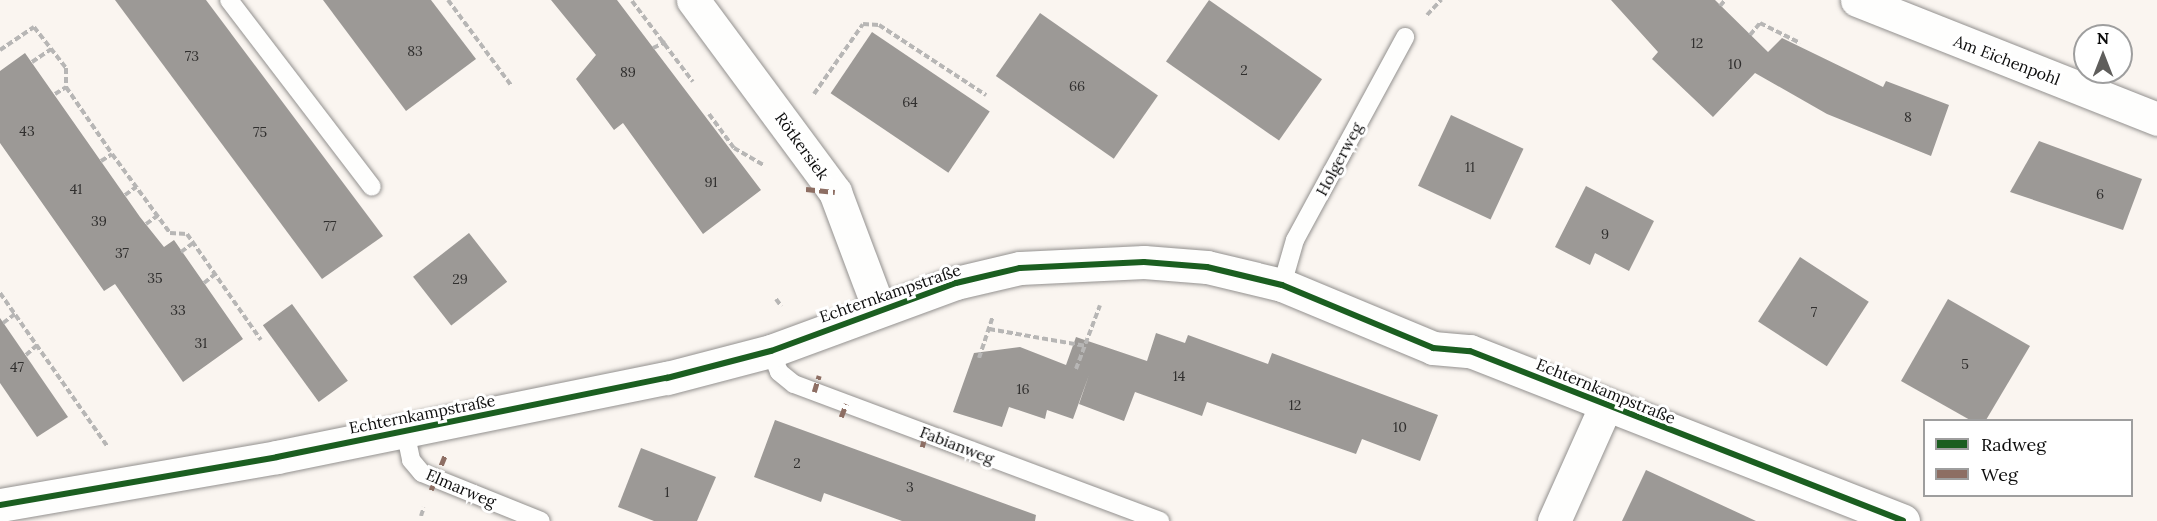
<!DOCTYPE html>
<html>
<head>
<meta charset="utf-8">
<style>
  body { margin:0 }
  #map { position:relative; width:2157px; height:521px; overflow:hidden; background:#faf5f0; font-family:Lora,serif }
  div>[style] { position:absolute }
  .building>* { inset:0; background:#9c9996; transform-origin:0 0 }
  .path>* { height:4px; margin-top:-2px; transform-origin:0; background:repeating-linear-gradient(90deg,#b7b6b5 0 6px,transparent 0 9px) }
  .roads { filter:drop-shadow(0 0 2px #93918f) drop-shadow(0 0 2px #93918f) }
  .service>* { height:18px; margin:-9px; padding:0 9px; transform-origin:9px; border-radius:9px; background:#fefefd }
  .minor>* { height:33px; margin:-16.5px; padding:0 16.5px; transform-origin:16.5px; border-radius:16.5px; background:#fefefd }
  .quiet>* { height:4.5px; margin-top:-2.25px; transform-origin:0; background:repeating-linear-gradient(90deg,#8d6e63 0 9px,transparent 0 13.5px) }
  .cycleway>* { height:6px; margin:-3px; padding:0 3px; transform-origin:3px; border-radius:3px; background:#1b5e20 }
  span { translate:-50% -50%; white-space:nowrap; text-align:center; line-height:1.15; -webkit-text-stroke:6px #fff; paint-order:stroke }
  .number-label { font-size:14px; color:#302f2e }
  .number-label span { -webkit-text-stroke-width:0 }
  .street-label { font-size:16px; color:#0c0c0c }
  .legend { position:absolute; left:1923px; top:419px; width:210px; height:78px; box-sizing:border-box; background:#fff; border:2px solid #9e9e9e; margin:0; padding:8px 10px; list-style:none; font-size:18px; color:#0c0c0c }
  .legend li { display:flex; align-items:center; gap:12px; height:30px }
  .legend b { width:30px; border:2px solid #9e9e9e }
  .north { position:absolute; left:2073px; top:24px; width:60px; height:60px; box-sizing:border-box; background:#fff; border:2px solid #9e9e9e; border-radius:50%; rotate:0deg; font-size:16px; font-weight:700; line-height:24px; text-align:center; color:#0c0c0c }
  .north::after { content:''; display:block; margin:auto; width:21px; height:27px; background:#5f5e5c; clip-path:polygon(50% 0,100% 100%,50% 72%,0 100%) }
</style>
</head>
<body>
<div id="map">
  <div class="building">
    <i style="clip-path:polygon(115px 0,206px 0,383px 236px,322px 279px)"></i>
    <i style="clip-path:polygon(323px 0,431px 0,476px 59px,406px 111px)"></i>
    <i style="clip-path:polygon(551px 0,617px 0,761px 190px,703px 234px,623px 123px,614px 130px,576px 79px,596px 55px)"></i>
    <i style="left:1209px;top:0;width:138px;height:75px;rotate:35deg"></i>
    <i style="clip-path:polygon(1611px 0,1715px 0,1768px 52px,1782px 38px,1883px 87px,1886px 81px,1949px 105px,1931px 156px,1827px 114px,1755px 73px,1713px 117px,1652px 59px,1658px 52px)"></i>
    <i style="left:1040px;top:13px;width:144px;height:77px;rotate:35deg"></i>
    <i style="left:872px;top:32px;width:142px;height:74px;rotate:34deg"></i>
    <i style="clip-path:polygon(25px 53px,140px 217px,164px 247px,174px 240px,243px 339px,183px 382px,115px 284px,104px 291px,0 143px,0 71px)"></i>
    <i style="left:1451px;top:115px;width:80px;height:78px;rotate:25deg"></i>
    <i style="clip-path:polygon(2039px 141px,2142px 179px,2123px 230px,2010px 192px)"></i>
    <i style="clip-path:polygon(1586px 186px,1654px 221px,1629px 271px,1595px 253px,1590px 265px,1555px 247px)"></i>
    <i style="left:469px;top:233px;width:62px;height:71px;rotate:52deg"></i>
    <i style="left:1800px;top:257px;width:82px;height:77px;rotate:33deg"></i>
    <i style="clip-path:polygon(1948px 299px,2030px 346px,1986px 420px,1970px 420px,1901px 381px)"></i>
    <i style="left:292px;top:304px;width:95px;height:36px;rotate:54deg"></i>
    <i style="clip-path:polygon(0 318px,68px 417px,37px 437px,0 383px)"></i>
    <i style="clip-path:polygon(1156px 333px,1185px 343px,1188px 335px,1268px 364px,1272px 353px,1438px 415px,1420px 461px,1362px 439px,1356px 454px,1207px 402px,1202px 416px,1135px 392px,1124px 421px,1079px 404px,1089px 375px,1073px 419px,1047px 410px,1045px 419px,1009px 407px,1002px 427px,953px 412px,974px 353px,1020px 347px,1066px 365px,1076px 337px,1147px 361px)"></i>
    <i style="clip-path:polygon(775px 420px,1036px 515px,1035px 521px,902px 521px,824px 493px,821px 502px,754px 477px)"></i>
    <i style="clip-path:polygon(641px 448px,716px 477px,697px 521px,654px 521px,618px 507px)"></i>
    <i style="clip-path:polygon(1646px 470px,1756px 521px,1622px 521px)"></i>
  </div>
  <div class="path">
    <i style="left:448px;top:0;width:106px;rotate:53.5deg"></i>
    <i style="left:632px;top:1px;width:101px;rotate:53deg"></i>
    <i style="left:1720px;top:6px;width:8px;rotate:-50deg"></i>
    <i style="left:1427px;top:15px;width:21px;rotate:-47deg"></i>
    <i style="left:1750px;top:35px;width:16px;rotate:-50deg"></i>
    <i style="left:1760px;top:23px;width:45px;rotate:26.6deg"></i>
    <i style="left:653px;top:48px;width:14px;rotate:-25deg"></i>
    <i style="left:0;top:50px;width:41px;rotate:-34.1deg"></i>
    <i style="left:34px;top:27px;width:52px;rotate:52deg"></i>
    <i style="left:66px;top:68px;width:19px;rotate:90deg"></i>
    <i style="left:66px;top:87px;width:81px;rotate:55.5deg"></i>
    <i style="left:112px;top:154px;width:98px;rotate:53.7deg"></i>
    <i style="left:170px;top:233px;width:17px;rotate:3deg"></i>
    <i style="left:187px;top:234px;width:129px;rotate:55.1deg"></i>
    <i style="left:32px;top:62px;width:23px;rotate:-34deg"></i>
    <i style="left:55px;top:94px;width:13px;rotate:-32deg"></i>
    <i style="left:814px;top:94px;width:85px;rotate:-55deg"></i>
    <i style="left:863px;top:24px;width:16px;rotate:4deg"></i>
    <i style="left:879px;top:25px;width:128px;rotate:33.2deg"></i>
    <i style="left:709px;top:114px;width:42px;rotate:53.7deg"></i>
    <i style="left:734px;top:148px;width:34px;rotate:30deg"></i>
    <i style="left:101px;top:161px;width:13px;rotate:-32deg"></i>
    <i style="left:125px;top:195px;width:14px;rotate:-36deg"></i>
    <i style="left:146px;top:224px;width:14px;rotate:-36deg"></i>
    <i style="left:181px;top:252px;width:15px;rotate:-37deg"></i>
    <i style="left:204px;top:283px;width:14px;rotate:-39deg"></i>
    <i style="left:0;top:293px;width:188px;rotate:55deg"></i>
    <i style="left:776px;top:299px;width:9px;rotate:54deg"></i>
    <i style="left:3px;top:323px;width:15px;rotate:-37deg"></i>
    <i style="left:989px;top:329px;width:97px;rotate:10deg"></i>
    <i style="left:26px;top:355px;width:15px;rotate:-42deg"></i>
    <i style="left:979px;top:358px;width:44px;rotate:-71.6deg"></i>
    <i style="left:1076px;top:369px;width:68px;rotate:-69.4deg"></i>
    <i style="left:421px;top:516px;width:9px;rotate:-72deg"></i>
  </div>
  <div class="roads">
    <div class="service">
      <i style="left:229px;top:0;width:235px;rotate:52.6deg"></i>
      <i style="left:1282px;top:285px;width:47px;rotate:-73.9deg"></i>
      <i style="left:1295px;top:240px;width:231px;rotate:-61.5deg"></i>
      <i style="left:771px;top:351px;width:22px;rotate:69deg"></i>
      <i style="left:779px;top:372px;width:19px;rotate:39deg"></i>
      <i style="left:794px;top:384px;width:391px;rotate:20.5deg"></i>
      <i style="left:405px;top:431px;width:30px;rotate:78deg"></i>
      <i style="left:411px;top:460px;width:17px;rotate:50deg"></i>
      <i style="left:422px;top:473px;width:128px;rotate:22deg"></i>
    </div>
    <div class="minor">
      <i style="left:693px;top:0;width:239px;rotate:53.5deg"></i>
      <i style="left:835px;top:192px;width:125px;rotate:69.4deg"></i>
      <i style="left:1857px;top:0;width:323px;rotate:21.6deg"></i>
      <i style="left:0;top:505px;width:281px;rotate:-9.8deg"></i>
      <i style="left:277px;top:457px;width:398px;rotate:-11.5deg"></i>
      <i style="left:667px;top:378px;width:107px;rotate:-14.6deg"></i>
      <i style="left:771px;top:351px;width:197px;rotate:-20.2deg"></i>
      <i style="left:956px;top:283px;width:66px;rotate:-13.2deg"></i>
      <i style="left:1020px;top:268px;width:124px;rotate:-2.8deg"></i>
      <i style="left:1144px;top:262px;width:63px;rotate:4.5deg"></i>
      <i style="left:1207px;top:267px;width:77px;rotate:13.5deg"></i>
      <i style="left:1282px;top:285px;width:164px;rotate:22.6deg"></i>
      <i style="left:1433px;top:348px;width:37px;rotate:5deg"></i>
      <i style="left:1470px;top:351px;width:465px;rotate:21.4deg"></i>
      <i style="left:1554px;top:521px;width:125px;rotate:-65.9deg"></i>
    </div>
  </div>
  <div class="quiet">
    <i style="left:806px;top:189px;width:29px;rotate:6deg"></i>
    <i style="left:814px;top:392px;width:17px;rotate:-73deg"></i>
    <i style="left:841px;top:417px;width:14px;rotate:-69deg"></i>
    <i style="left:922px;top:447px;width:15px;rotate:-74deg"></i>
    <i style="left:431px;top:490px;width:40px;rotate:-68deg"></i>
  </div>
  <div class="cycleway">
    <i style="left:0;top:505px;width:281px;rotate:-9.8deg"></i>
    <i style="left:277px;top:457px;width:398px;rotate:-11.5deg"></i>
    <i style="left:667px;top:378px;width:107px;rotate:-14.6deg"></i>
    <i style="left:771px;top:351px;width:197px;rotate:-20.2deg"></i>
    <i style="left:956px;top:283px;width:66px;rotate:-13.2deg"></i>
    <i style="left:1020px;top:268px;width:124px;rotate:-2.8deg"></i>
    <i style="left:1144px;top:262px;width:63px;rotate:4.5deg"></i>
    <i style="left:1207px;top:267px;width:77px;rotate:13.5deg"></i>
    <i style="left:1282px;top:285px;width:164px;rotate:22.6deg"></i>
    <i style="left:1433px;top:348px;width:37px;rotate:5deg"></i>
    <i style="left:1470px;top:351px;width:465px;rotate:21.4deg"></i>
  </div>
  <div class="number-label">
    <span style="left:1697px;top:43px">12</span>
    <span style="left:415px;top:51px">83</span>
    <span style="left:192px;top:56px">73</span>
    <span style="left:1735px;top:64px">10</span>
    <span style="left:1244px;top:70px">2</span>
    <span style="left:628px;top:72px">89</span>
    <span style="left:1077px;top:86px">66</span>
    <span style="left:910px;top:102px">64</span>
    <span style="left:1908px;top:117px">8</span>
    <span style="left:27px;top:131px">43</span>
    <span style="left:260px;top:132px">75</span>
    <span style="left:1470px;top:167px">11</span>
    <span style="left:711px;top:182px">91</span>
    <span style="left:76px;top:189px">41</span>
    <span style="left:2100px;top:194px">6</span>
    <span style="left:99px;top:221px">39</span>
    <span style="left:330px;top:226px">77</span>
    <span style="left:1605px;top:234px">9</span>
    <span style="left:122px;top:253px">37</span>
    <span style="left:155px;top:278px">35</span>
    <span style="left:460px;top:279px">29</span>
    <span style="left:178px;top:310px">33</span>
    <span style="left:1814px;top:312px">7</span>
    <span style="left:201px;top:343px">31</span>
    <span style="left:1965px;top:364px">5</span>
    <span style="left:17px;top:367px">47</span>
    <span style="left:1179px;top:376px">14</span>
    <span style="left:1023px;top:389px">16</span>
    <span style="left:1295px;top:405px">12</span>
    <span style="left:1400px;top:427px">10</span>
    <span style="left:797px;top:463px">2</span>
    <span style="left:910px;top:487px">3</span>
    <span style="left:667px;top:492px">1</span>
  </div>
  <div class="street-label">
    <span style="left:2007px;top:60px;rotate:21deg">Am Eichenpohl</span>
    <span style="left:802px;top:146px;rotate:54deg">Rötkersiek</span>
    <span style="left:1339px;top:159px;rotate:-62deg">Holgerweg</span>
    <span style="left:890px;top:293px;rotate:-19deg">Echternkampstraße</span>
    <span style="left:1606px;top:391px;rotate:22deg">Echternkampstraße</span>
    <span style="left:422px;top:414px;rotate:-11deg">Echternkampstraße</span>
    <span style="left:957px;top:445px;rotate:21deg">Fabianweg</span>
    <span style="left:461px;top:488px;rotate:23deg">Elmarweg</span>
  </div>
  <ul class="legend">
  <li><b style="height:8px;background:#1b5e20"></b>Radweg</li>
  <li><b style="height:8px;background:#8d6e63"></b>Weg</li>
  </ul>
  <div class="north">N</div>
</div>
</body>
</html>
